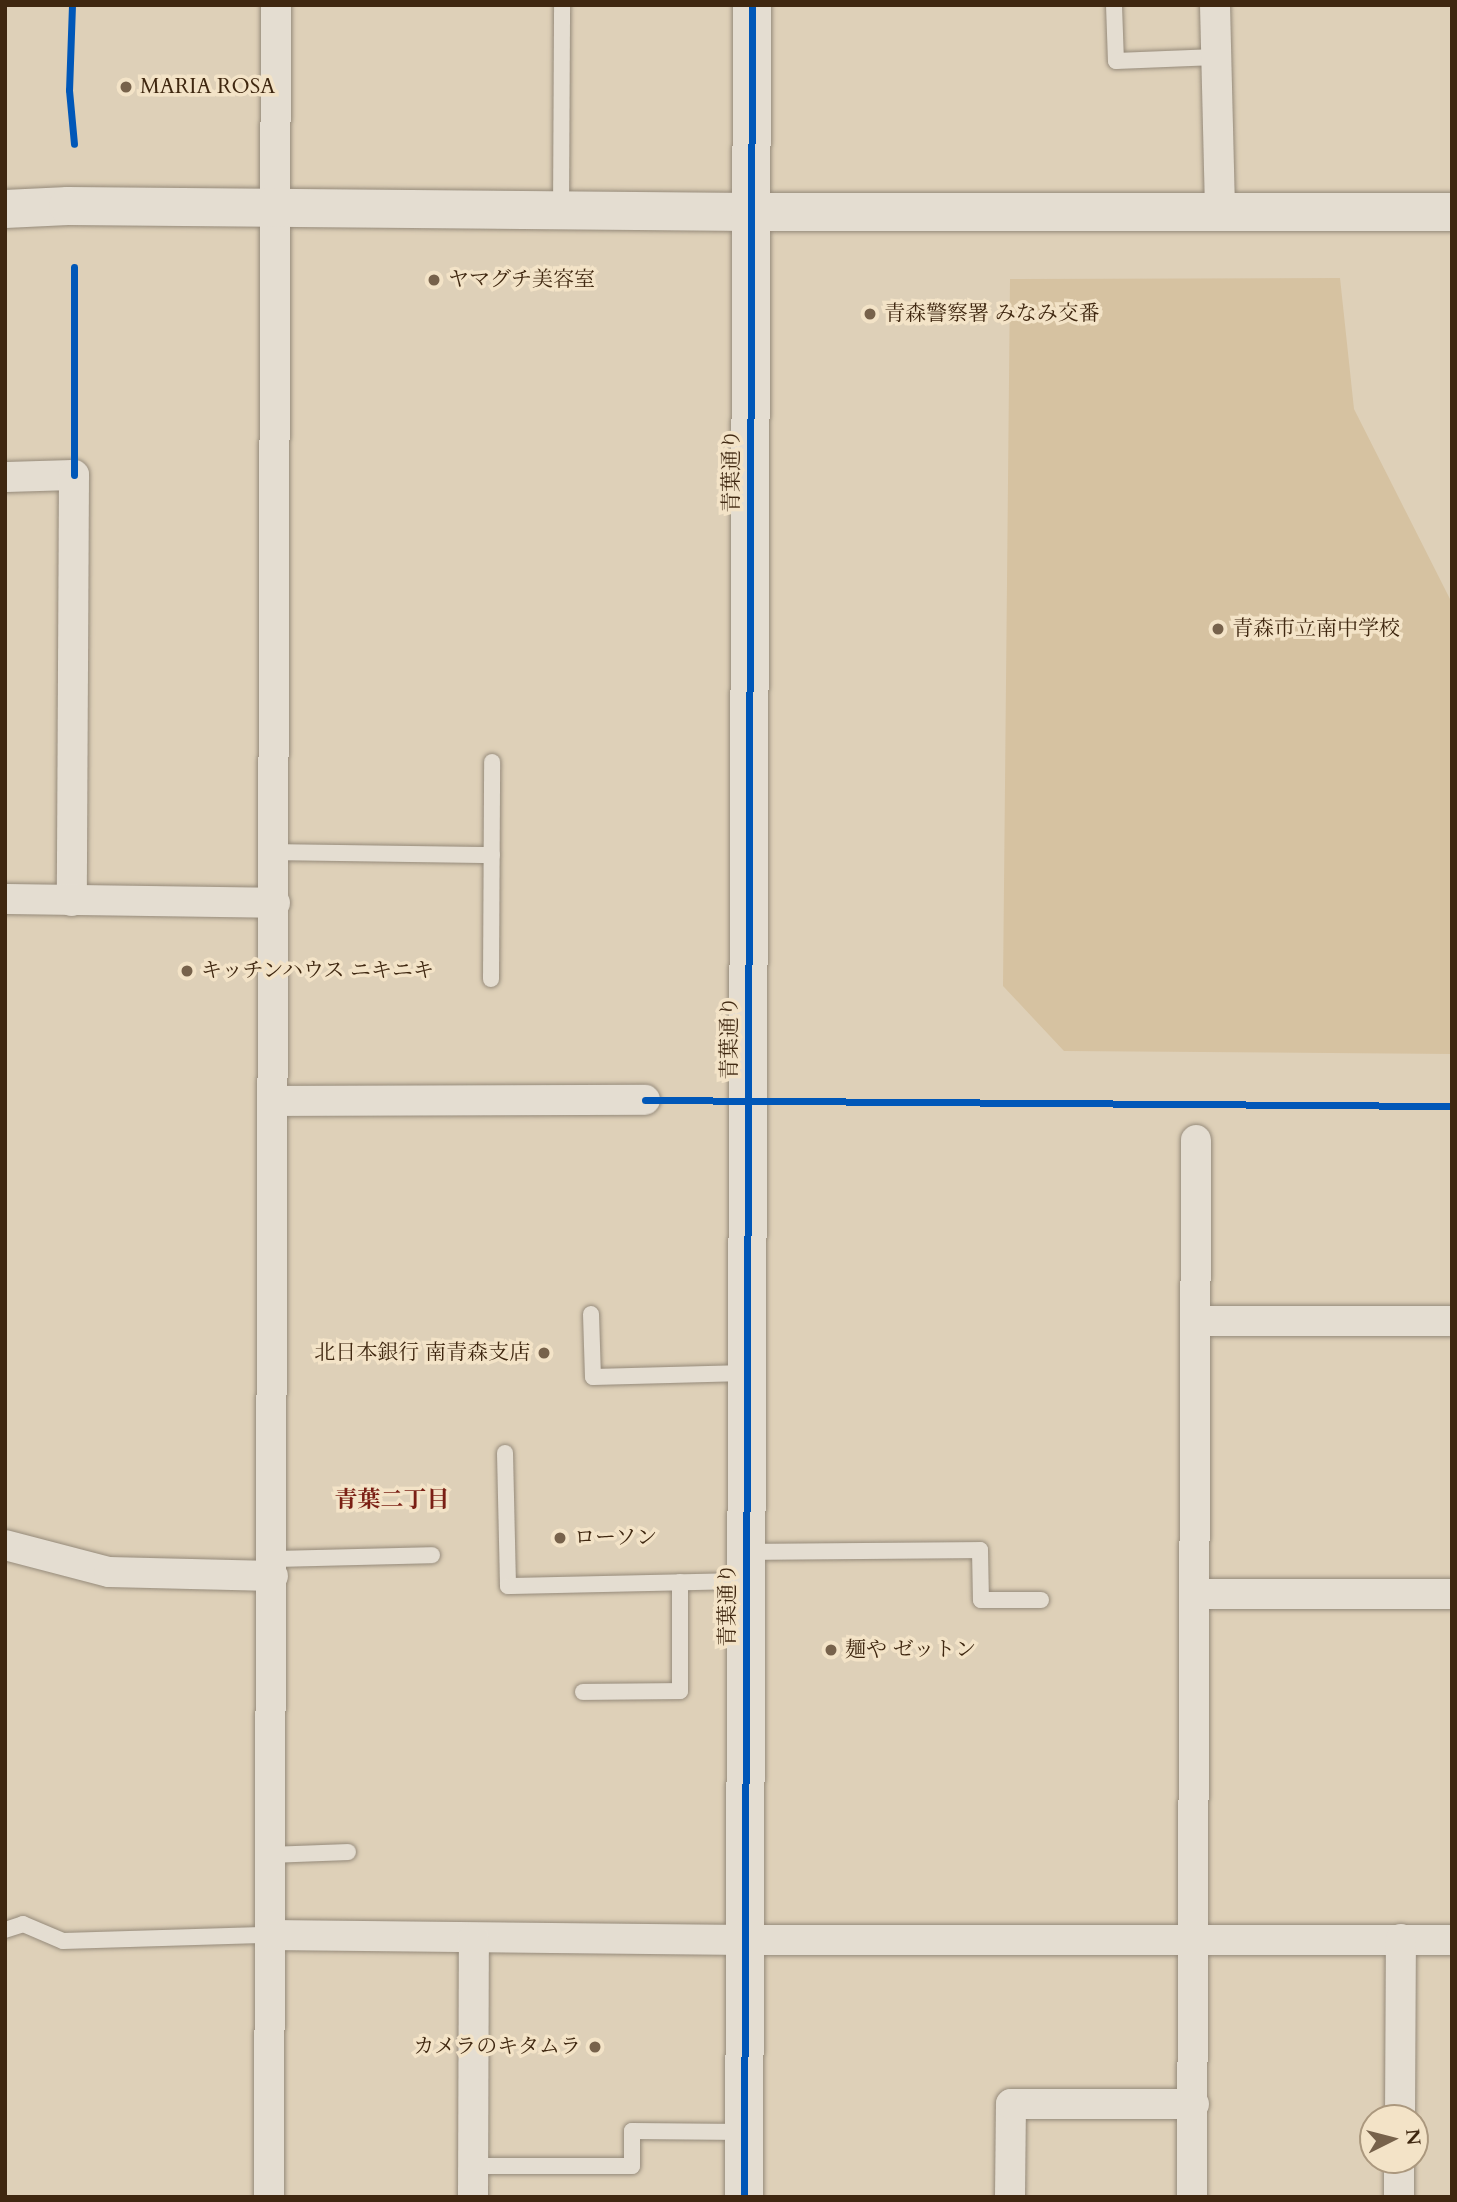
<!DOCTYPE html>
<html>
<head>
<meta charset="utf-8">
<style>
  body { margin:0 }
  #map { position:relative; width:1457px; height:2202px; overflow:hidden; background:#ded0b8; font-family:Cardo,"Noto Serif JP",serif }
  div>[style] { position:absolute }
  .green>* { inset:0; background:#d6c2a1 }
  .roads { filter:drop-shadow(0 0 2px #958a7a) drop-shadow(0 0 2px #958a7a) }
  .lane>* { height:16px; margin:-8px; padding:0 8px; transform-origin:8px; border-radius:8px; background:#e4ddd1 }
  .street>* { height:30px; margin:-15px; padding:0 15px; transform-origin:15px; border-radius:15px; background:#e4ddd1 }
  .secondary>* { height:38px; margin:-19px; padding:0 19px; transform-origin:19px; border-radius:19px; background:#e4ddd1 }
  .cycleway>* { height:7px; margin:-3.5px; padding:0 3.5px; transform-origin:3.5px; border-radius:3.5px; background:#0057b8 }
  .dots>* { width:19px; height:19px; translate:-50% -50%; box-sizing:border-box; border:4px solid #f3e3c7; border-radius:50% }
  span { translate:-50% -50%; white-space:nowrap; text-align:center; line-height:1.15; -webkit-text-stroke:7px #f3e3c7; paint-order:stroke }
  .poi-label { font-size:21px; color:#3f2710 }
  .left { translate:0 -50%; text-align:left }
  .right { translate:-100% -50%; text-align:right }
  .street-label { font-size:21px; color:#3f2710 }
  .neighbourhood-label { font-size:23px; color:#7a1f14; font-weight:700 }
  .frame { position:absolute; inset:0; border:7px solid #3f2710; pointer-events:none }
  .north { position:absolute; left:1359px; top:2104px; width:70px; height:70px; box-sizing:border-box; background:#f3e3c7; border:2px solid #ab987e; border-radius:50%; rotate:84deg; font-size:19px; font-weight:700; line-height:28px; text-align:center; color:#3f2710 }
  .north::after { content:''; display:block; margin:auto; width:24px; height:32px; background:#77624b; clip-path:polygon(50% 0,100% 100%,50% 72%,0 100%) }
</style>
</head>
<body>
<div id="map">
  <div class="green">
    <i style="clip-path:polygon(1340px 278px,1354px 409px,1452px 603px,1452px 1054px,1064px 1051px,1003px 986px,1010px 279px)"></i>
  </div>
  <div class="roads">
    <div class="lane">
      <i style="left:1114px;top:5px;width:56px;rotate:88deg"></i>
      <i style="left:1116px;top:61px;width:100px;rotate:-2.3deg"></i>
      <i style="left:561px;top:210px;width:205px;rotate:-89.7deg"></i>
      <i style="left:276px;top:852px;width:216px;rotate:0.8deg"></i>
      <i style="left:491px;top:979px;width:217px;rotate:-89.7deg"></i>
      <i style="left:591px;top:1314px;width:63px;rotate:88.2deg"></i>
      <i style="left:593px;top:1377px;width:153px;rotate:-1.5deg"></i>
      <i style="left:505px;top:1453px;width:133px;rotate:88.7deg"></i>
      <i style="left:508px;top:1586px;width:237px;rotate:-1.2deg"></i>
      <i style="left:746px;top:1552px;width:234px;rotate:-0.5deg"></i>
      <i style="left:980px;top:1550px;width:50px;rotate:88.9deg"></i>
      <i style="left:981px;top:1600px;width:60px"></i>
      <i style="left:273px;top:1559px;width:159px;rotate:-1.4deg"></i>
      <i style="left:583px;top:1692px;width:97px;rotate:-0.6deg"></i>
      <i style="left:680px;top:1691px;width:109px;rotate:-90deg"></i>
      <i style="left:270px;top:1855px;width:78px;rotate:-2.2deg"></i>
      <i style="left:5px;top:1930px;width:19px;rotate:-18deg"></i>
      <i style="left:23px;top:1924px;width:43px;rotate:23deg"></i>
      <i style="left:63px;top:1941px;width:207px;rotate:-1.7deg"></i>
      <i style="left:473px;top:2166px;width:159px"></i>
      <i style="left:632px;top:2166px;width:35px;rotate:-90deg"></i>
      <i style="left:632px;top:2131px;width:112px;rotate:0.5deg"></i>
    </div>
    <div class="street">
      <i style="left:1215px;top:5px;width:206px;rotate:88.6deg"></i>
      <i style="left:5px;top:477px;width:69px;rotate:-1.7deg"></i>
      <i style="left:74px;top:475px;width:426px;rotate:90.3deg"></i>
      <i style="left:5px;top:899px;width:270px;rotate:0.8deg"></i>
      <i style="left:275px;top:1101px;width:370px;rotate:-0.2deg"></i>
      <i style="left:1196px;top:1321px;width:256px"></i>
      <i style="left:5px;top:1545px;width:107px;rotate:14.6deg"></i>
      <i style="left:109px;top:1572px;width:164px;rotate:1.4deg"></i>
      <i style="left:1194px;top:1594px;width:258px"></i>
      <i style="left:270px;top:1935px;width:475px;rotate:0.6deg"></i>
      <i style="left:745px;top:1940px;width:707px"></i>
      <i style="left:1400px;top:2118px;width:179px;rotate:-89.7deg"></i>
      <i style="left:269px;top:2197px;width:2192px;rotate:-89.82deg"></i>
      <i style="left:473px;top:2197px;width:259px;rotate:-89.8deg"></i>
      <i style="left:1010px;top:2197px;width:93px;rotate:-89.4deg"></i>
      <i style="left:1011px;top:2104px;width:183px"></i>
      <i style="left:1192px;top:2197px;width:1057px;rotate:-89.78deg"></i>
      <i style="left:1399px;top:2197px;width:37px;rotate:-90deg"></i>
    </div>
    <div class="secondary">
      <i style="left:5px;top:209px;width:63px;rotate:-2.7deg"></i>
      <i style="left:68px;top:206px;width:682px;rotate:0.5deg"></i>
      <i style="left:750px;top:212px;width:702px"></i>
      <i style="left:744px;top:2197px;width:2192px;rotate:-89.79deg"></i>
    </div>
  </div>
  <div class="cycleway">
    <i style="left:72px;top:5px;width:85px;rotate:92deg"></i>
    <i style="left:69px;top:90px;width:54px;rotate:84.7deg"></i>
    <i style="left:74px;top:475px;width:208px;rotate:-90deg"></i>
    <i style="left:645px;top:1100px;width:807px;rotate:0.43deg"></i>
    <i style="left:744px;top:2197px;width:2192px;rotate:-89.79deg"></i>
  </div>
  <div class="dots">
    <i style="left:126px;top:87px;background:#77624b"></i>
    <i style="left:434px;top:280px;background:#77624b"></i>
    <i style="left:870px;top:314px;background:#77624b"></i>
    <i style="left:1218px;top:629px;background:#77624b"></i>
    <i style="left:187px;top:971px;background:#77624b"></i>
    <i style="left:544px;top:1353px;background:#77624b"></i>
    <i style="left:560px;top:1538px;background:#77624b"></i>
    <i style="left:831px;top:1650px;background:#77624b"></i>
    <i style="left:595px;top:2047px;background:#77624b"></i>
  </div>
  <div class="poi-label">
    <span class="left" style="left:140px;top:87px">MARIA ROSA</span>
    <span class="left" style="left:448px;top:280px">ヤマグチ美容室</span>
    <span class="left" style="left:884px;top:314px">青森警察署 みなみ交番</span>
    <span class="left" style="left:1232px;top:629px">青森市立南中学校</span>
    <span class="left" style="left:201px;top:971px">キッチンハウス ニキニキ</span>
    <span class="right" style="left:530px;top:1353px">北日本銀行 南青森支店</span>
    <span class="left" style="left:574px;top:1538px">ローソン</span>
    <span class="left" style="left:845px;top:1650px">麺や ゼットン</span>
    <span class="right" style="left:581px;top:2047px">カメラのキタムラ</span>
  </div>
  <div class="street-label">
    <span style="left:732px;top:471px;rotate:-90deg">青葉通り</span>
    <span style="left:730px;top:1038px;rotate:-90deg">青葉通り</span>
    <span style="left:728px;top:1605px;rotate:-90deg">青葉通り</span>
  </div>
  <div class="neighbourhood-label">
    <span style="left:392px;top:1500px">青葉二丁目</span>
  </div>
  <div class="frame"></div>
  <div class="north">N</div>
</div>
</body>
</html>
